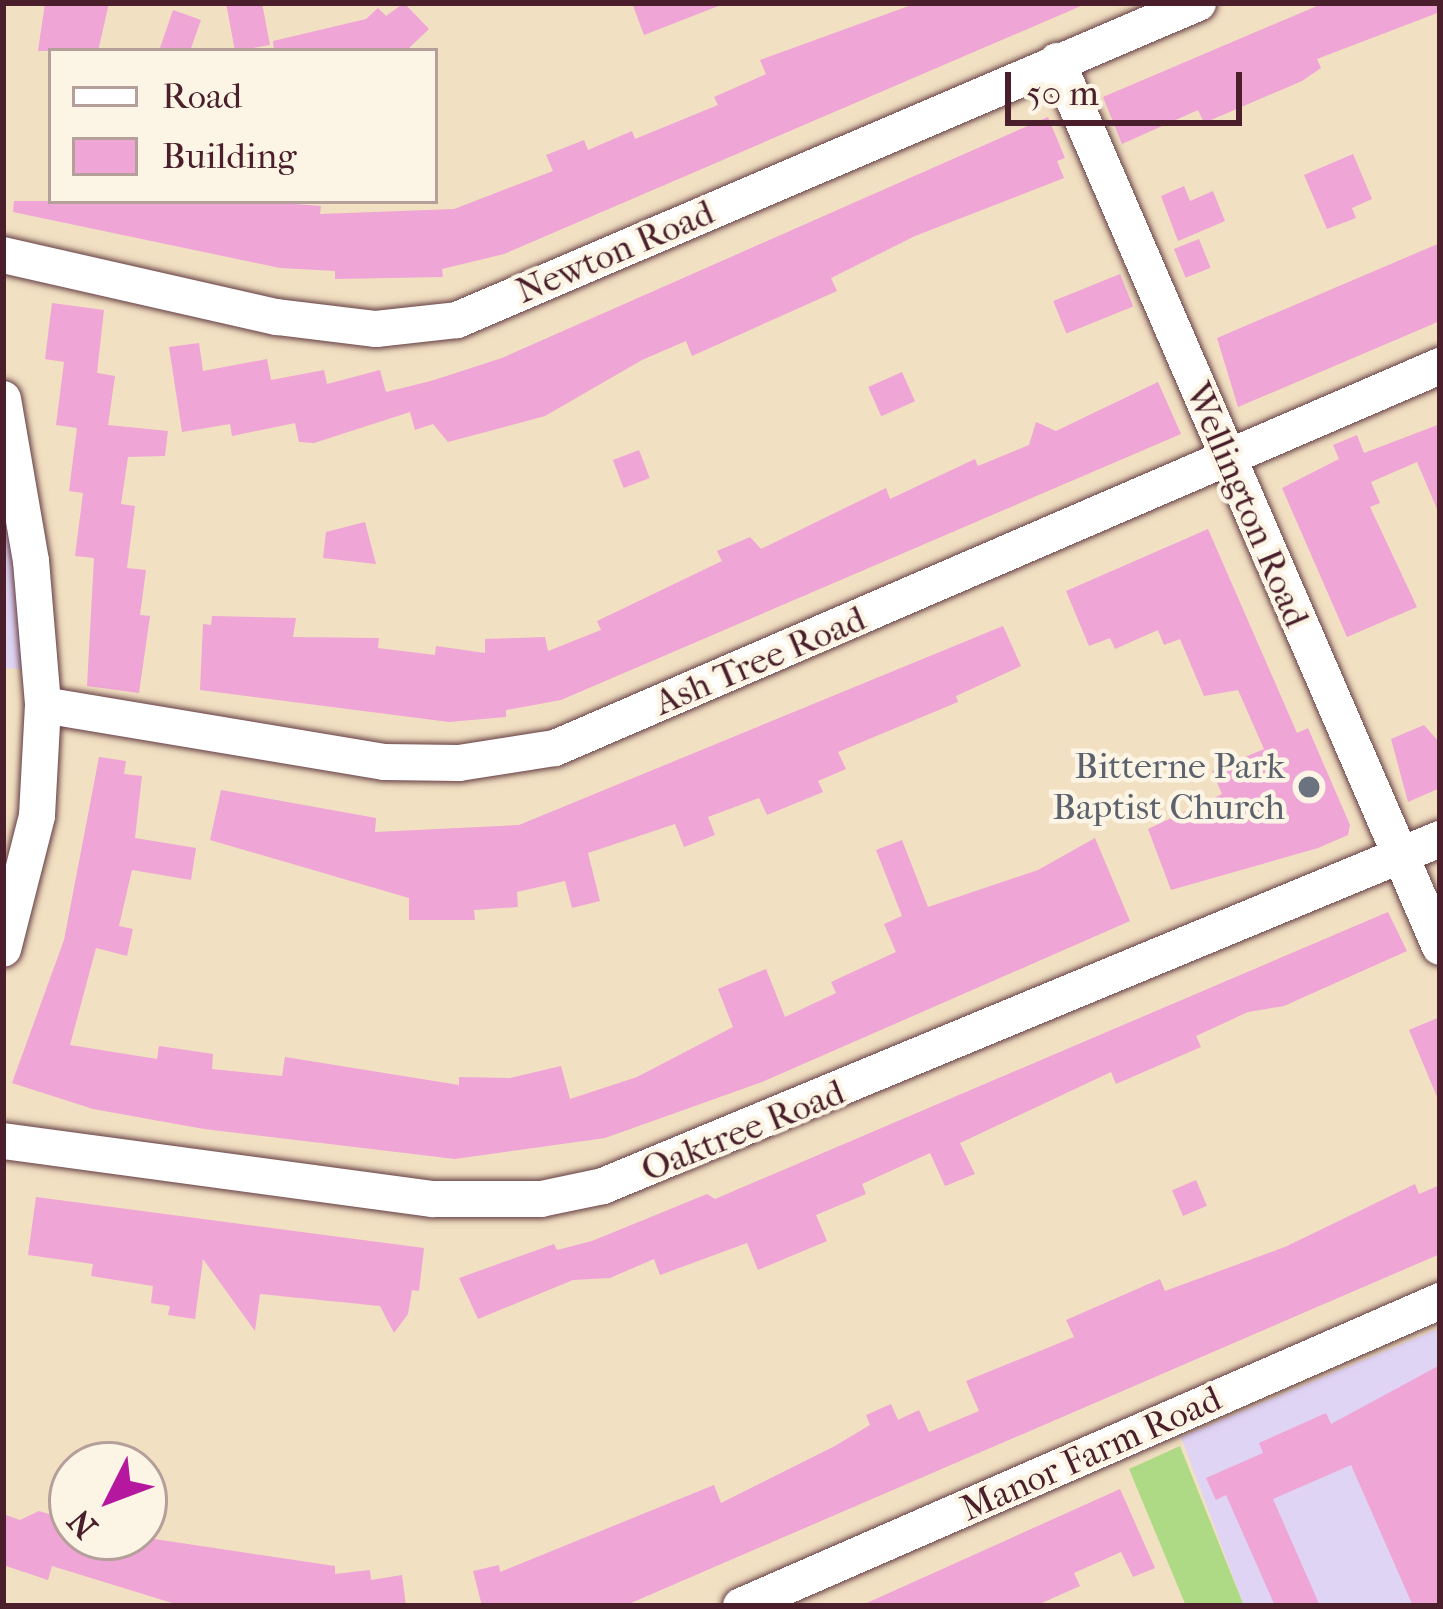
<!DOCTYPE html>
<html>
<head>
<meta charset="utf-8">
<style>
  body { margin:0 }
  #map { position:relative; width:1443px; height:1609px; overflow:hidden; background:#f2e0c2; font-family:"IM FELL French Canon",serif }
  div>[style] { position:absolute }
  .built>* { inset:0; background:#e0d4f4 }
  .green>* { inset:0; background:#aeda86 }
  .building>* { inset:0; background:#efa5d6; transform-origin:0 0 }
  .roads { filter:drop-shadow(0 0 3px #633c42) drop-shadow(0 0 3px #633c42) }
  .minor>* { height:36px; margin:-18px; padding:0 18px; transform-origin:18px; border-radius:18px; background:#fff }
  .dots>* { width:33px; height:33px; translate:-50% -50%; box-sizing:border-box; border:6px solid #fcf5e5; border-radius:50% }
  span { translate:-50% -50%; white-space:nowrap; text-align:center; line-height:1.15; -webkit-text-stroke:9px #fcf5e5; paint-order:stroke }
  .street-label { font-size:36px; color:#4a1f2b }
  .worship-label { font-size:36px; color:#5b616d }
  .right { translate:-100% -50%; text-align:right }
  .frame { position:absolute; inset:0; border:6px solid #4a1f2b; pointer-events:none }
  .legend { position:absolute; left:48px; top:48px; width:390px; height:156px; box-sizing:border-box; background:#fcf5e5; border:3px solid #b59f9b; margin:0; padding:15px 21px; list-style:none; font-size:36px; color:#4a1f2b }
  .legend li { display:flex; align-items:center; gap:24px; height:60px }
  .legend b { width:60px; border:3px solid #b59f9b }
  .north { position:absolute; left:48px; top:1441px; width:120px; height:120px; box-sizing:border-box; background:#fcf5e5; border:3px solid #b59f9b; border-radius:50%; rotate:228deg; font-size:33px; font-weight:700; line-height:48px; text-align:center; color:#4a1f2b }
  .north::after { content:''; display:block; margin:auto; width:42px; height:54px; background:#b5179e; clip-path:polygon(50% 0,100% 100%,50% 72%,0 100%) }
  .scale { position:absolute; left:1005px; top:72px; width:237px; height:54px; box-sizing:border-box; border:6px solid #4a1f2b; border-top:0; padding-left:15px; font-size:36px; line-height:42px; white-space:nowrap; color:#4a1f2b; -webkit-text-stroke:9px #fcf5e5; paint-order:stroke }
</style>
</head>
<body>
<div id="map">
  <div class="built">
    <i style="clip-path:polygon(3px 475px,24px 669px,3px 668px)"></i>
    <i style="clip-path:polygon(1440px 1328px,1440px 1606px,1244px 1606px,1181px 1437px)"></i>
  </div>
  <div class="green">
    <i style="clip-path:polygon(1180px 1446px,1244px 1606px,1186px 1606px,1129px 1469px)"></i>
  </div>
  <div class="building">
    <i style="clip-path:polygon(45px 3px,109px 3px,98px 51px,38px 51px)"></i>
    <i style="clip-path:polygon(226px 3px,262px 3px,270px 45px,235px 51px)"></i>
    <i style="clip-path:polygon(404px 3px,429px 29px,406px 51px,274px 51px,273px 41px,366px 19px,378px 8px,386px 16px)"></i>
    <i style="clip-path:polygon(632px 3px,720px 3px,721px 5px,644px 35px)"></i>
    <i style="clip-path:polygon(917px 3px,1088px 3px,504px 254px,442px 269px,443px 277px,335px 279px,335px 271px,280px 268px,13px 212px,14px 201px,256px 201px,321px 206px,320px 214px,454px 209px,553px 171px,546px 155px,584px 140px,588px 150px,632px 131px,635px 139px,718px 105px,714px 97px,766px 74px,760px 60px)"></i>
    <i style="clip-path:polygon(1324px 3px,1440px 3px,1440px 12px,1317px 59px,1321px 68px,1302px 81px,1204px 123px,1198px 110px,1122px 144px,1103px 97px)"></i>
    <i style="clip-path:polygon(173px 10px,201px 20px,190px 51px,159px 51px)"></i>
    <i style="clip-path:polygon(1048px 117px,1065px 158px,1057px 161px,1064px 178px,915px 236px,831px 278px,837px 291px,692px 356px,686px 341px,642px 360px,545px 416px,448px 442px,433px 424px,415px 430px,410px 412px,314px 443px,299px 442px,295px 423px,232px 436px,230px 424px,182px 432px,169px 347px,199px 343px,203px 371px,267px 359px,271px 380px,324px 370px,327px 384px,380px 370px,386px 392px,431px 381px,502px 358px)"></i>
    <i style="clip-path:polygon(1353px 154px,1372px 199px,1352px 208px,1356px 218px,1327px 229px,1304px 175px)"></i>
    <i style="clip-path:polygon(1184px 186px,1190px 201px,1213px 191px,1225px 221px,1178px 241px,1161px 196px)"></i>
    <i style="left:1199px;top:239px;width:31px;height:27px;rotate:68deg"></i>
    <i style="clip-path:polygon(1440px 243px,1440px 321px,1238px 407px,1217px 338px)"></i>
    <i style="left:1120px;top:274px;width:35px;height:72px;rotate:68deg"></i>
    <i style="clip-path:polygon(52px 303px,104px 310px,97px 373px,115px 376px,108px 425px,168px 431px,165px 456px,128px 457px,121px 504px,135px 506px,127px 568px,146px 570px,140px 615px,150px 616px,139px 693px,87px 686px,94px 558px,75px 556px,83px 493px,69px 491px,77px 428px,56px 425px,64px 362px,45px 359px)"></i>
    <i style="left:902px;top:372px;width:32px;height:37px;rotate:66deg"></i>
    <i style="clip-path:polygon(1158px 382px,1181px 434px,561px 700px,506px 710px,506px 717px,449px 722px,200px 690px,203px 624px,211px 625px,212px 616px,296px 618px,293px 637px,379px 638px,378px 648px,435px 655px,436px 646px,485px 653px,485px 639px,545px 637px,548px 651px,601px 630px,597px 621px,722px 561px,717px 551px,750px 537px,761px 549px,886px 488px,890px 499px,975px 459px,978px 466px,1029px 445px,1036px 422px,1056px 431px)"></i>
    <i style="clip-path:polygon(1440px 424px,1440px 516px,1417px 462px,1371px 482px,1380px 503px,1370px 507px,1417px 607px,1347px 637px,1282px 488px,1339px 459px,1333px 445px,1357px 435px,1364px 453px)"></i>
    <i style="left:639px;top:450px;width:30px;height:28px;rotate:69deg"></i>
    <i style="clip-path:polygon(365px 522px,376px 564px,323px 558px,326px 532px)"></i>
    <i style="clip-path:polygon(1208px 529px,1297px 733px,1308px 728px,1350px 825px,1348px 835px,1318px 848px,1171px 890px,1148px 829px,1222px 794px,1212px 771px,1264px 749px,1238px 690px,1204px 696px,1180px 639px,1164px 645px,1158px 630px,1115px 649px,1110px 638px,1089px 646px,1066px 591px)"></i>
    <i style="clip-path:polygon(1003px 626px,1021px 666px,956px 696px,958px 702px,838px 752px,846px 769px,818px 781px,823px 792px,767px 815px,759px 798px,708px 817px,715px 835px,684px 847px,675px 824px,588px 853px,600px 901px,572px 908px,565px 881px,517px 892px,518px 907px,474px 910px,475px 920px,409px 920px,409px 898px,210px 840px,221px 790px,376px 818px,375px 832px,519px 825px)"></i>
    <i style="clip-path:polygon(1424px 725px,1440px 743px,1440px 788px,1408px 802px,1391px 739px)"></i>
    <i style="clip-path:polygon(99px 757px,126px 761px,124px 774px,142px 776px,135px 838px,196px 848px,191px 880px,132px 870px,119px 926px,133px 929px,127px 956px,96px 948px,70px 1045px,157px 1059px,159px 1046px,213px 1054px,212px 1069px,282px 1076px,285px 1057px,459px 1085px,459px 1077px,510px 1078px,561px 1066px,570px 1099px,637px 1077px,733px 1027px,718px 989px,766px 969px,785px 1017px,836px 993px,831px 982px,896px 952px,884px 924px,902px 916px,876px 850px,902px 840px,928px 907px,1038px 870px,1095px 838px,1130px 921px,762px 1082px,605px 1138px,455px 1159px,204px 1129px,93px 1109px,12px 1083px,64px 940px)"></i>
    <i style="clip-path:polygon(1388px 912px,1407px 951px,1284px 1006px,1248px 1012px,1196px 1036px,1201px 1047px,1116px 1084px,1111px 1072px,960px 1143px,975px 1174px,945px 1186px,930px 1153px,862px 1184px,866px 1194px,816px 1215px,827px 1241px,758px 1270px,747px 1243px,660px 1275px,654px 1259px,610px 1278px,573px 1280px,478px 1319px,459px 1278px,554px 1244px,557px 1250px,592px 1241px,707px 1194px,715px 1199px)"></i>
    <i style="clip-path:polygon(1440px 1017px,1440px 1104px,1409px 1030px)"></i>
    <i style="left:1196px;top:1180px;width:28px;height:26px;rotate:67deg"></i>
    <i style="clip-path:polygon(1415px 1184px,1419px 1194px,1440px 1185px,1440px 1254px,624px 1606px,482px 1606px,473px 1571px,499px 1565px,500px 1572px,714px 1485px,721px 1503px,833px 1447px,870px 1425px,866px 1415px,891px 1404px,898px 1420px,919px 1410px,929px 1432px,979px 1411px,966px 1381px,1074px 1337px,1066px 1320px,1160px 1279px,1165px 1291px,1285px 1247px)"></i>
    <i style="clip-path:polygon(36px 1197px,424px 1248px,419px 1291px,412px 1290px,408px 1314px,394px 1333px,380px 1306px,260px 1294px,255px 1331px,203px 1259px,195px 1319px,168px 1315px,170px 1306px,151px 1303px,153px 1286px,91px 1276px,93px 1264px,28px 1255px)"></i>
    <i style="clip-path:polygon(1440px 1365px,1440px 1606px,1413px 1606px,1351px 1465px,1273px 1499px,1320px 1606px,1275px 1606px,1226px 1495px,1216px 1500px,1206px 1478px,1263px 1453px,1259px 1443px,1326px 1413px,1331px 1424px)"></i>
    <i style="clip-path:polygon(1120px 1489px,1155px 1568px,1133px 1577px,1121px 1552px,1074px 1573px,1080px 1586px,1035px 1606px,860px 1606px)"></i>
    <i style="clip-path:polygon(39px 1511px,72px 1521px,72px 1537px,135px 1548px,141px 1537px,335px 1566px,335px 1574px,370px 1570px,371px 1580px,402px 1575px,406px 1606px,182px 1606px,52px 1566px,48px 1580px,3px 1565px,3px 1514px,20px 1520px)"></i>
  </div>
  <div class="roads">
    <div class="minor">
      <i style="left:1057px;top:61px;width:965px;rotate:66.62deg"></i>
      <i style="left:3px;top:255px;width:281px;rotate:12.8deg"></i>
      <i style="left:277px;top:317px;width:100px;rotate:6.9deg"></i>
      <i style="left:376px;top:329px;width:81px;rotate:-6.3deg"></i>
      <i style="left:457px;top:320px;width:806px;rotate:-23.16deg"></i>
      <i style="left:3px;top:399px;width:164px;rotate:80.2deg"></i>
      <i style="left:31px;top:561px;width:144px;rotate:85.2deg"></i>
      <i style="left:43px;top:705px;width:111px;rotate:93.1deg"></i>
      <i style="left:37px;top:816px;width:137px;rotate:104.3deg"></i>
      <i style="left:43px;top:705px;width:346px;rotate:9.5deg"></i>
      <i style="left:384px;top:762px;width:75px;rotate:0.8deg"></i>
      <i style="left:459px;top:763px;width:97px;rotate:-8.9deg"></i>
      <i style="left:555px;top:748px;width:964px;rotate:-23.35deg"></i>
      <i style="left:3px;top:1141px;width:434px;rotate:7.7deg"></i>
      <i style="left:433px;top:1199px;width:108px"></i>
      <i style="left:541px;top:1199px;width:63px;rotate:-11.8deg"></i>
      <i style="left:603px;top:1186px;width:906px;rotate:-22.52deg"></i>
      <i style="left:741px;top:1606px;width:763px;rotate:-23.57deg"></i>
    </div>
  </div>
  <div class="dots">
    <i style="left:1309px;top:787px;background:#6b7280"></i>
  </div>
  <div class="street-label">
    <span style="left:615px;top:252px;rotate:-23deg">Newton Road</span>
    <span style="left:1247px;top:505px;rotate:67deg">Wellington Road</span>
    <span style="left:760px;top:661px;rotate:-23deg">Ash Tree Road</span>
    <span style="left:743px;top:1131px;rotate:-22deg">Oaktree Road</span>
    <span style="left:1091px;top:1454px;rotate:-24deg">Manor Farm Road</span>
  </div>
  <div class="worship-label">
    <span class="right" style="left:1285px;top:787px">Bitterne Park<br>Baptist Church</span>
  </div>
  <div class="frame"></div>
  <ul class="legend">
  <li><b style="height:15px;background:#fff"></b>Road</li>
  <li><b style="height:33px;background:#efa5d6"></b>Building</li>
  </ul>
  <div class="north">N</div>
  <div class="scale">50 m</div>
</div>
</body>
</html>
